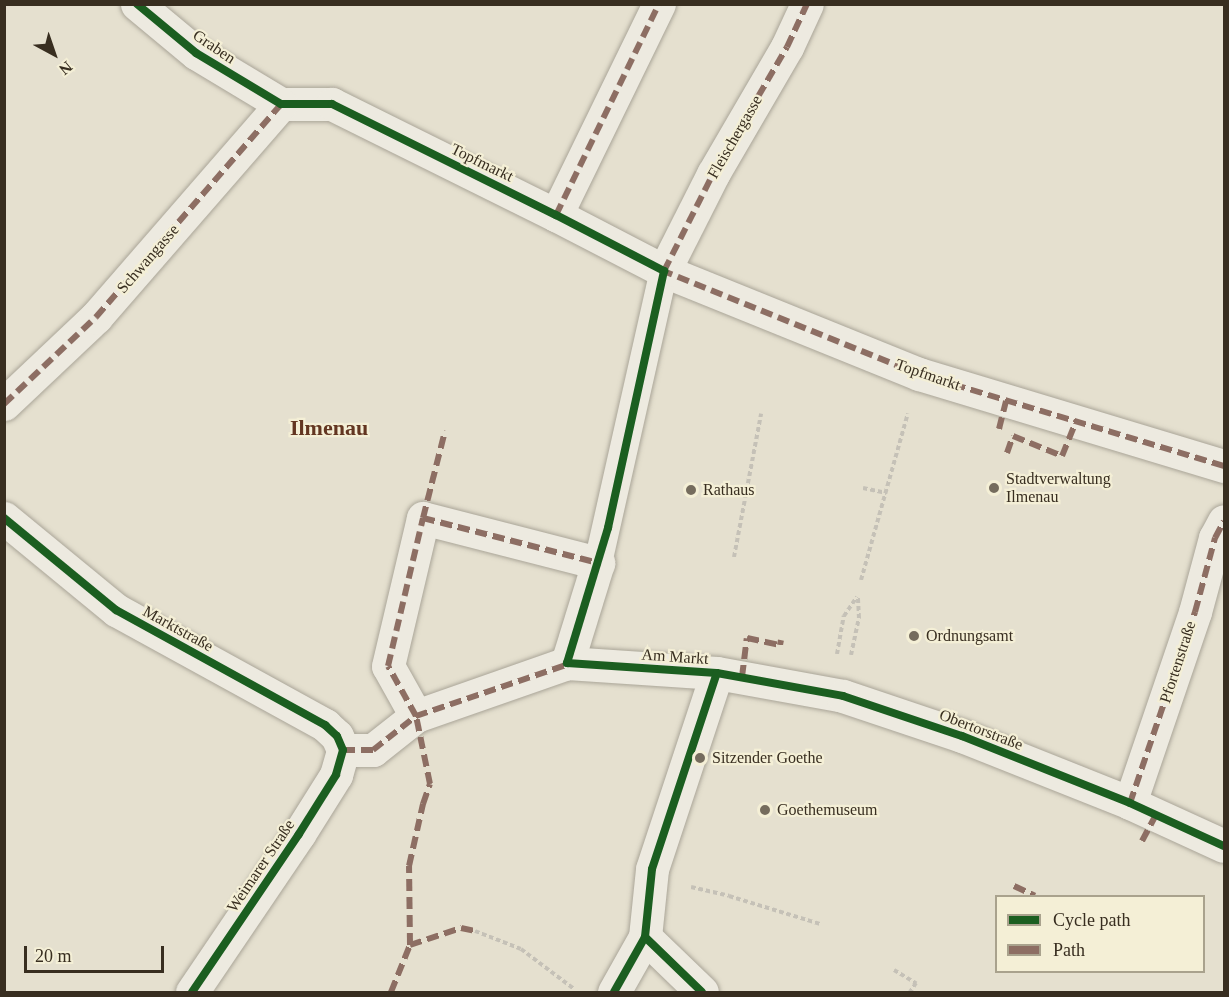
<!DOCTYPE html>
<html>
<head>
<meta charset="utf-8">
<style>
  body { margin:0 }
  #map { position:relative; width:1229px; height:997px; overflow:hidden; background:#e5e0cf; font-family:"Times New Roman",serif }
  div>[style] { position:absolute }
  .path>* { height:4px; margin-top:-2px; transform-origin:0; background:repeating-linear-gradient(90deg,#c5c1b7 0 4.5px,transparent 0 7.5px) }
  .roads { filter:drop-shadow(0 0 2px #aaa598) drop-shadow(0 0 2px #aaa598) }
  .lane>* { height:28px; margin:-14px; padding:0 14px; transform-origin:14px; border-radius:14px; background:#edeae0 }
  .street>* { height:33px; margin:-16.5px; padding:0 16.5px; transform-origin:16.5px; border-radius:16.5px; background:#edeae0 }
  .quiet>* { height:6px; margin-top:-3px; transform-origin:0; background:repeating-linear-gradient(90deg,#8d6e63 0 12px,transparent 0 18px) }
  .cycleway>* { height:8px; margin:-4px; padding:0 4px; transform-origin:4px; border-radius:4px; background:#1b5e20 }
  .dots>* { width:16px; height:16px; translate:-50% -50%; box-sizing:border-box; border:3px solid #f4efd6; border-radius:50% }
  span { translate:-50% -50%; white-space:nowrap; text-align:center; line-height:1.15; -webkit-text-stroke:4.5px #f4efd6; paint-order:stroke }
  .street-label { font-size:16px; color:#382e20 }
  .poi-label { font-size:16px; color:#382e20 }
  .left { translate:0 -50%; text-align:left }
  .district-label { font-size:22px; color:#633621; font-weight:700 }
  .frame { position:absolute; inset:0; border:6px solid #382e20; pointer-events:none }
  .legend { position:absolute; left:995px; top:895px; width:210px; height:78px; box-sizing:border-box; background:#f4efd6; border:2px solid #a9a28d; margin:0; padding:8px 10px; list-style:none; font-size:18px; color:#382e20 }
  .legend li { display:flex; align-items:center; gap:12px; height:30px }
  .legend b { width:30px; border:2px solid #a9a28d }
  .north { position:absolute; left:24px; top:24px; width:60px; height:60px; -webkit-text-stroke:4px #f4efd6; paint-order:stroke; rotate:140deg; font-size:16px; font-weight:700; line-height:24px; text-align:center; color:#382e20 }
  .north::after { content:''; display:block; margin:auto; width:21px; height:27px; background:#382e20; clip-path:polygon(50% 0,100% 100%,50% 72%,0 100%) }
  .scale { position:absolute; left:24px; top:946px; width:140px; height:27px; box-sizing:border-box; border:3px solid #382e20; border-top:0; padding-left:8px; font-size:18px; line-height:21px; white-space:nowrap; color:#382e20; -webkit-text-stroke:4px #f4efd6; paint-order:stroke }
</style>
</head>
<body>
<div id="map">
  <div class="path">
    <i style="left:863px;top:488px;width:24px;rotate:12deg"></i>
    <i style="left:734px;top:557px;width:146px;rotate:-79.3deg"></i>
    <i style="left:861px;top:580px;width:173px;rotate:-74.3deg"></i>
    <i style="left:837px;top:654px;width:39px;rotate:-80deg"></i>
    <i style="left:844px;top:616px;width:23px;rotate:-56deg"></i>
    <i style="left:851px;top:655px;width:38px;rotate:-78deg"></i>
    <i style="left:859px;top:618px;width:21px;rotate:-93deg"></i>
    <i style="left:691px;top:887px;width:39px;rotate:13deg"></i>
    <i style="left:729px;top:896px;width:95px;rotate:17.1deg"></i>
    <i style="left:475px;top:931px;width:49px;rotate:21.4deg"></i>
    <i style="left:521px;top:949px;width:65px;rotate:36.9deg"></i>
    <i style="left:894px;top:970px;width:26px;rotate:31deg"></i>
    <i style="left:916px;top:983px;width:11px;rotate:124deg"></i>
  </div>
  <div class="roads">
    <div class="lane">
      <i style="left:598px;top:563px;width:299px;rotate:-77.3deg"></i>
    </div>
    <div class="street">
      <i style="left:137px;top:4px;width:77px;rotate:39.7deg"></i>
      <i style="left:196px;top:53px;width:99px;rotate:31deg"></i>
      <i style="left:281px;top:104px;width:51px"></i>
      <i style="left:332px;top:104px;width:250px;rotate:26.4deg"></i>
      <i style="left:556px;top:215px;width:122px;rotate:27.4deg"></i>
      <i style="left:664px;top:271px;width:275px;rotate:22deg"></i>
      <i style="left:919px;top:374px;width:319px;rotate:16.8deg"></i>
      <i style="left:556px;top:215px;width:235px;rotate:-64deg"></i>
      <i style="left:664px;top:271px;width:109px;rotate:-63.2deg"></i>
      <i style="left:713px;top:174px;width:147px;rotate:-59.8deg"></i>
      <i style="left:787px;top:47px;width:47px;rotate:-65.1deg"></i>
      <i style="left:4px;top:404px;width:127px;rotate:-43.4deg"></i>
      <i style="left:96px;top:317px;width:282px;rotate:-49deg"></i>
      <i style="left:4px;top:518px;width:145px;rotate:39.4deg"></i>
      <i style="left:116px;top:610px;width:239px;rotate:28.8deg"></i>
      <i style="left:325px;top:725px;width:16px;rotate:43deg"></i>
      <i style="left:337px;top:736px;width:15px;rotate:67deg"></i>
      <i style="left:416px;top:716px;width:57px;rotate:-119.2deg"></i>
      <i style="left:388px;top:666px;width:152px;rotate:-76.7deg"></i>
      <i style="left:423px;top:518px;width:181px;rotate:14.4deg"></i>
      <i style="left:598px;top:563px;width:105px;rotate:107.2deg"></i>
      <i style="left:343px;top:750px;width:30px"></i>
      <i style="left:373px;top:750px;width:55px;rotate:-38.3deg"></i>
      <i style="left:416px;top:716px;width:160px;rotate:-19.3deg"></i>
      <i style="left:567px;top:663px;width:150px;rotate:3.8deg"></i>
      <i style="left:717px;top:673px;width:128px;rotate:10.3deg"></i>
      <i style="left:843px;top:696px;width:126px;rotate:18.6deg"></i>
      <i style="left:962px;top:736px;width:181px;rotate:21.7deg"></i>
      <i style="left:1130px;top:803px;width:103px;rotate:24.6deg"></i>
      <i style="left:1130px;top:803px;width:202px;rotate:-71.2deg"></i>
      <i style="left:1195px;top:612px;width:77px;rotate:-74.9deg"></i>
      <i style="left:1215px;top:538px;width:19px;rotate:-62deg"></i>
      <i style="left:645px;top:937px;width:79px;rotate:44deg"></i>
      <i style="left:192px;top:992px;width:191px;rotate:-55.9deg"></i>
      <i style="left:299px;top:834px;width:70px;rotate:-57.9deg"></i>
      <i style="left:336px;top:775px;width:26px;rotate:-74deg"></i>
      <i style="left:614px;top:992px;width:63px;rotate:-60.6deg"></i>
      <i style="left:645px;top:937px;width:68px;rotate:-84.1deg"></i>
      <i style="left:652px;top:869px;width:206px;rotate:-71.7deg"></i>
    </div>
  </div>
  <div class="quiet">
    <i style="left:556px;top:215px;width:235px;rotate:-64deg"></i>
    <i style="left:661px;top:270px;width:278px;rotate:22deg"></i>
    <i style="left:919px;top:374px;width:319px;rotate:16.8deg"></i>
    <i style="left:664px;top:271px;width:109px;rotate:-63.2deg"></i>
    <i style="left:713px;top:174px;width:147px;rotate:-59.8deg"></i>
    <i style="left:787px;top:47px;width:47px;rotate:-65.1deg"></i>
    <i style="left:4px;top:404px;width:127px;rotate:-43.4deg"></i>
    <i style="left:96px;top:317px;width:282px;rotate:-49deg"></i>
    <i style="left:281px;top:104px;width:6px"></i>
    <i style="left:999px;top:429px;width:29px;rotate:-76deg"></i>
    <i style="left:1007px;top:453px;width:18px;rotate:-71deg"></i>
    <i style="left:1013px;top:436px;width:53px;rotate:22.2deg"></i>
    <i style="left:1062px;top:456px;width:38px;rotate:-68deg"></i>
    <i style="left:423px;top:518px;width:90px;rotate:-75.8deg"></i>
    <i style="left:742px;top:677px;width:39px;rotate:-83deg"></i>
    <i style="left:747px;top:638px;width:34px;rotate:12deg"></i>
    <i style="left:780px;top:645px;width:5px;rotate:-79deg"></i>
    <i style="left:343px;top:750px;width:30px"></i>
    <i style="left:373px;top:750px;width:55px;rotate:-38.3deg"></i>
    <i style="left:416px;top:716px;width:165px;rotate:-18.8deg"></i>
    <i style="left:1130px;top:803px;width:202px;rotate:-71.2deg"></i>
    <i style="left:1195px;top:612px;width:77px;rotate:-74.9deg"></i>
    <i style="left:1215px;top:538px;width:19px;rotate:-62deg"></i>
    <i style="left:1142px;top:841px;width:30px;rotate:-62deg"></i>
    <i style="left:1014px;top:886px;width:23px;rotate:25deg"></i>
    <i style="left:410px;top:945px;width:54px;rotate:-18.4deg"></i>
    <i style="left:461px;top:928px;width:14px;rotate:12deg"></i>
    <i style="left:391px;top:992px;width:51px;rotate:-68deg"></i>
    <i style="left:410px;top:945px;width:79px;rotate:-90.7deg"></i>
    <i style="left:409px;top:866px;width:64px;rotate:-77.3deg"></i>
    <i style="left:423px;top:804px;width:21px;rotate:-71deg"></i>
    <i style="left:430px;top:784px;width:69px;rotate:-101.6deg"></i>
    <i style="left:416px;top:716px;width:57px;rotate:-119.2deg"></i>
    <i style="left:388px;top:666px;width:152px;rotate:-76.7deg"></i>
    <i style="left:423px;top:518px;width:181px;rotate:14.4deg"></i>
    <i style="left:598px;top:563px;width:3px;rotate:108deg"></i>
  </div>
  <div class="cycleway">
    <i style="left:137px;top:4px;width:77px;rotate:39.7deg"></i>
    <i style="left:196px;top:53px;width:99px;rotate:31deg"></i>
    <i style="left:281px;top:104px;width:51px"></i>
    <i style="left:332px;top:104px;width:250px;rotate:26.4deg"></i>
    <i style="left:556px;top:215px;width:122px;rotate:27.4deg"></i>
    <i style="left:664px;top:271px;width:263px;rotate:102.3deg"></i>
    <i style="left:608px;top:528px;width:141px;rotate:106.9deg"></i>
    <i style="left:567px;top:663px;width:150px;rotate:3.8deg"></i>
    <i style="left:717px;top:673px;width:128px;rotate:10.3deg"></i>
    <i style="left:843px;top:696px;width:126px;rotate:18.6deg"></i>
    <i style="left:962px;top:736px;width:181px;rotate:21.7deg"></i>
    <i style="left:1130px;top:803px;width:103px;rotate:24.6deg"></i>
    <i style="left:4px;top:518px;width:145px;rotate:39.4deg"></i>
    <i style="left:116px;top:610px;width:239px;rotate:28.8deg"></i>
    <i style="left:325px;top:725px;width:16px;rotate:43deg"></i>
    <i style="left:337px;top:736px;width:15px;rotate:67deg"></i>
    <i style="left:343px;top:750px;width:26px;rotate:106deg"></i>
    <i style="left:336px;top:775px;width:70px;rotate:122.1deg"></i>
    <i style="left:299px;top:834px;width:191px;rotate:124.1deg"></i>
    <i style="left:645px;top:937px;width:79px;rotate:44deg"></i>
    <i style="left:614px;top:992px;width:63px;rotate:-60.6deg"></i>
    <i style="left:645px;top:937px;width:68px;rotate:-84.1deg"></i>
    <i style="left:652px;top:869px;width:206px;rotate:-71.7deg"></i>
  </div>
  <div class="dots">
    <i style="left:994px;top:488px;background:#756c5d"></i>
    <i style="left:691px;top:490px;background:#756c5d"></i>
    <i style="left:914px;top:636px;background:#756c5d"></i>
    <i style="left:700px;top:758px;background:#756c5d"></i>
    <i style="left:765px;top:810px;background:#756c5d"></i>
  </div>
  <div class="street-label">
    <span style="left:214px;top:47px;rotate:34deg">Graben</span>
    <span style="left:735px;top:137px;rotate:-60deg">Fleischergasse</span>
    <span style="left:482px;top:163px;rotate:26deg">Topfmarkt</span>
    <span style="left:148px;top:259px;rotate:-49deg">Schwangasse</span>
    <span style="left:928px;top:375px;rotate:19deg">Topfmarkt</span>
    <span style="left:178px;top:629px;rotate:29deg">Marktstraße</span>
    <span style="left:675px;top:657px;rotate:4deg">Am Markt</span>
    <span style="left:1178px;top:662px;rotate:-72deg">Pfortenstraße</span>
    <span style="left:981px;top:730px;rotate:21deg">Obertorstraße</span>
    <span style="left:261px;top:866px;rotate:-56deg">Weimarer Straße</span>
  </div>
  <div class="poi-label">
    <span class="left" style="left:1006px;top:488px">Stadtverwaltung<br>Ilmenau</span>
    <span class="left" style="left:703px;top:490px">Rathaus</span>
    <span class="left" style="left:926px;top:636px">Ordnungsamt</span>
    <span class="left" style="left:712px;top:758px">Sitzender Goethe</span>
    <span class="left" style="left:777px;top:810px">Goethemuseum</span>
  </div>
  <div class="district-label">
    <span style="left:329px;top:428px">Ilmenau</span>
  </div>
  <div class="frame"></div>
  <ul class="legend">
  <li><b style="height:8px;background:#1b5e20"></b>Cycle path</li>
  <li><b style="height:8px;background:#8d6e63"></b>Path</li>
  </ul>
  <div class="north">N</div>
  <div class="scale">20 m</div>
</div>
</body>
</html>
